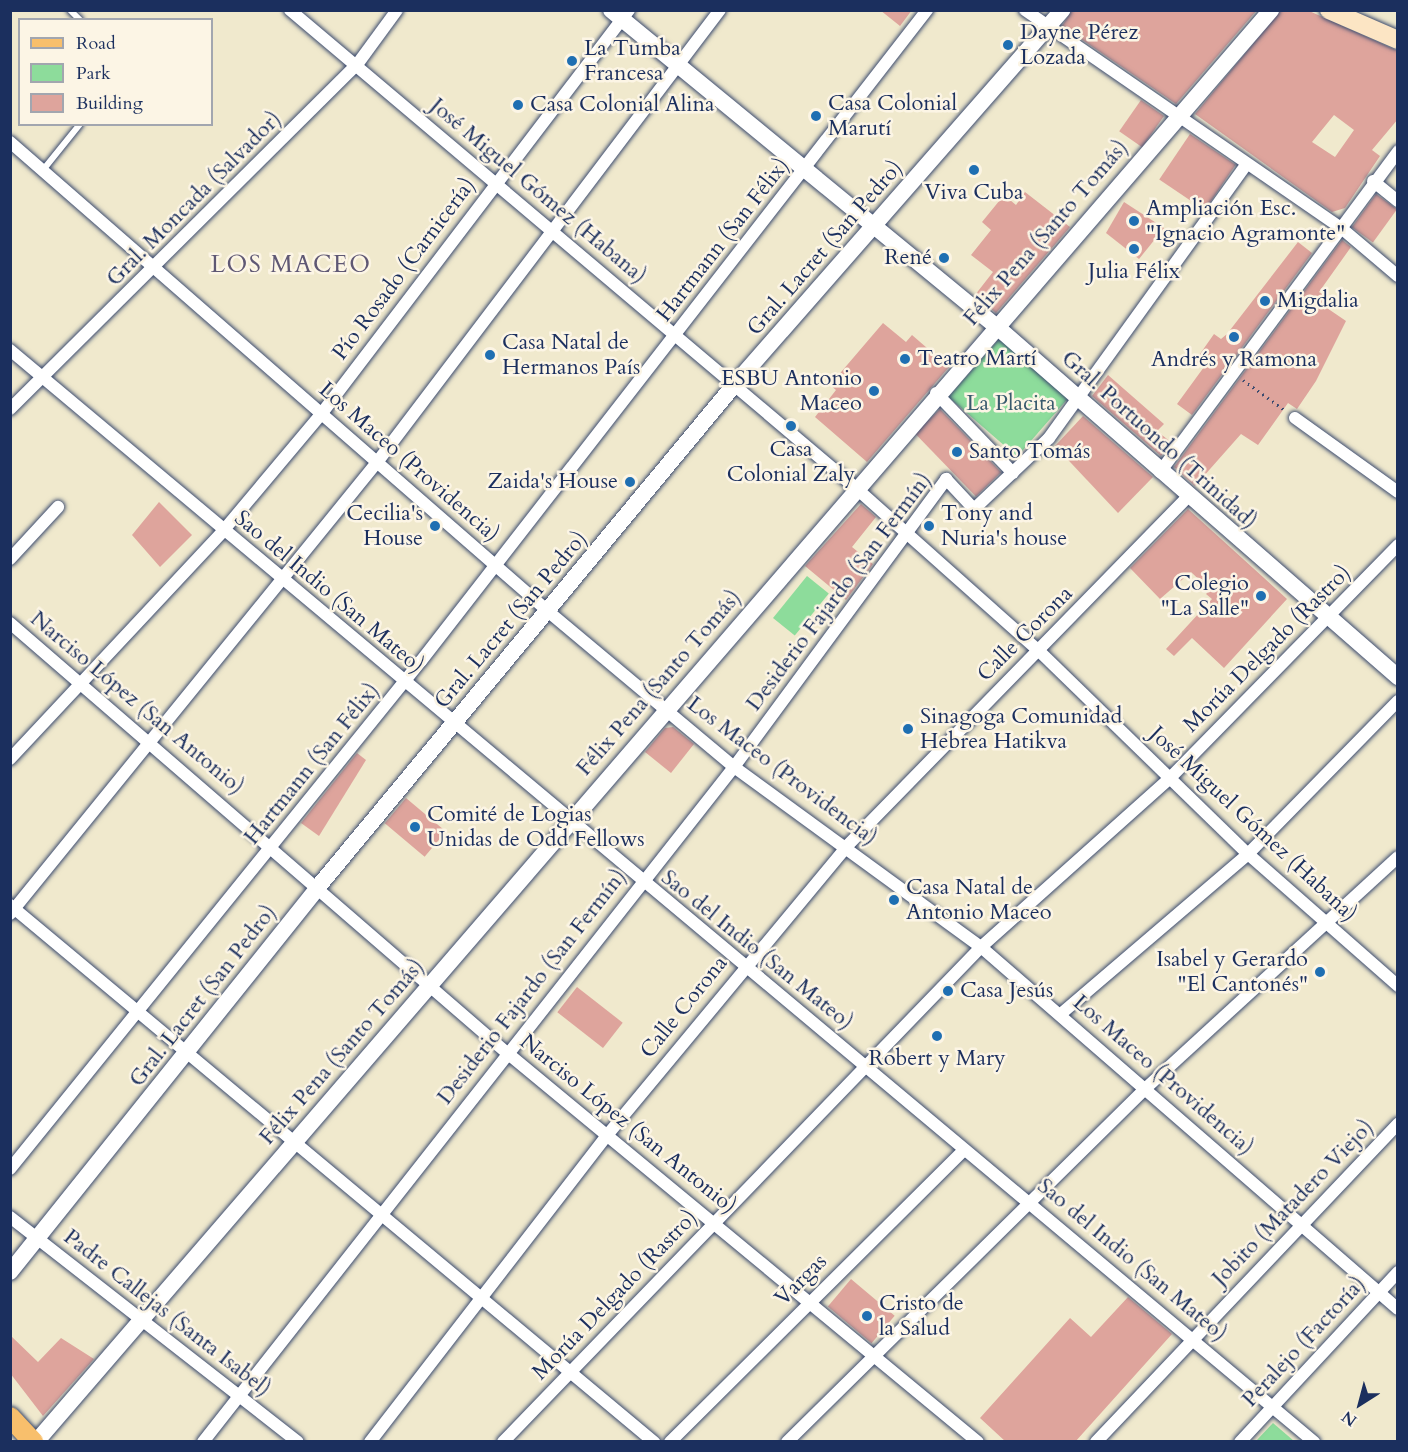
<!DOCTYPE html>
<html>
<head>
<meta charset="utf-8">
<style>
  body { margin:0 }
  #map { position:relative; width:1408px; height:1452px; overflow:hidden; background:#f0e9cd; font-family:Cardo,serif }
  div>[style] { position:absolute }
  .green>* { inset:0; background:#8ddc9b; transform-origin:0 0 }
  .building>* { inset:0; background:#dea49c; transform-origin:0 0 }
  .path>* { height:3px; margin-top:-1.5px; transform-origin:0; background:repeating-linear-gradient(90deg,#3b4b6f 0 1.5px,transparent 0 6px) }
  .roads { filter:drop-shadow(0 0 2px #3b4b6f) drop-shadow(0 0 2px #3b4b6f) }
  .service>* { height:6px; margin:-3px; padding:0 3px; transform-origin:3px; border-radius:3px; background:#fff }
  .minor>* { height:12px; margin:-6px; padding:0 6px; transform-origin:6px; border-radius:6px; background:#fff }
  .tertiary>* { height:16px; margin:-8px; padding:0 8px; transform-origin:8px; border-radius:8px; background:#fff }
  .secondary>* { height:18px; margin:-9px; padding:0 9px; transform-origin:9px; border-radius:9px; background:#fce5c4 }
  .primary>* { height:20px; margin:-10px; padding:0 10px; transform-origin:10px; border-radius:10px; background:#f8bf6c }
  .dots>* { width:16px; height:16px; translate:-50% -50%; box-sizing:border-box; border:3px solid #fcf5e5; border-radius:50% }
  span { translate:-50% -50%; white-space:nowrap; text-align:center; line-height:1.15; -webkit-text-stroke:5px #fcf5e5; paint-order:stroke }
  .poi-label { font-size:22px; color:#1b2f5e }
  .left { translate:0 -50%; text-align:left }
  .right { translate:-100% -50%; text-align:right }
  .street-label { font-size:22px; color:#1b2f5e }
  .park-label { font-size:22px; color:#385a6d }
  .neighbourhood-label { font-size:24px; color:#5f5874; letter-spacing:1.5px }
  .frame { position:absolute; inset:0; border:12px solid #1b2f5e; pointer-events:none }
  .legend { position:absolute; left:18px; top:18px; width:195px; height:108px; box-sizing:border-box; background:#fcf5e5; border:2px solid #a2a6af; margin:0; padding:8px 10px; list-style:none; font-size:18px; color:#1b2f5e }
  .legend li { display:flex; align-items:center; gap:12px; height:30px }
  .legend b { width:30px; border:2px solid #a2a6af }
  .north { position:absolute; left:1330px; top:1374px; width:60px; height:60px; -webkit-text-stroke:4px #fcf5e5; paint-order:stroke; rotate:216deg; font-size:16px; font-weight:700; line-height:24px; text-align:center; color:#1b2f5e }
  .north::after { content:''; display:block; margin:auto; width:21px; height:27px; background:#1b2f5e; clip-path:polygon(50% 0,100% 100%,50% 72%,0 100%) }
</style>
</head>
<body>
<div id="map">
  <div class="green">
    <i style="left:999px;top:339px;width:91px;height:77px;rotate:41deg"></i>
    <i style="left:807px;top:576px;width:28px;height:54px;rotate:39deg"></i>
    <i style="clip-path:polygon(1273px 1423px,1294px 1441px,1256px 1441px)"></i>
  </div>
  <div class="building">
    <i style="clip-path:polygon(880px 10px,912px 10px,900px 26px)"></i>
    <i style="clip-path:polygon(1072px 10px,1257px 10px,1176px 104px,1062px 26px)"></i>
    <i style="clip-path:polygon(evenodd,1281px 10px,1307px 10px,1398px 51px,1398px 119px,1372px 150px,1380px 156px,1345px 208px,1332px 212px,1195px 114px,1281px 10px,1334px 115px,1354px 130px,1335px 157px,1312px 142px,1334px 115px)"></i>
    <i style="left:1141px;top:100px;width:28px;height:38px;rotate:35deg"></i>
    <i style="left:1190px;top:134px;width:55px;height:55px;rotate:34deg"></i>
    <i style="clip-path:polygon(1025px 192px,1070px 227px,996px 313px,975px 295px,993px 272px,971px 255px,991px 230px,982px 222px,1004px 195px,1016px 205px)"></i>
    <i style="left:1376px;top:194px;width:26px;height:41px;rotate:36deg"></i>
    <i style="clip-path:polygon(1124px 202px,1164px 228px,1139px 259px,1106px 233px)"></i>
    <i style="clip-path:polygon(1342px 240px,1351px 247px,1319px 292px,1329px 299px,1324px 306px,1346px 321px,1316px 381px,1297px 409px,1288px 403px,1258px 445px,1241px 434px,1195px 486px,1174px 467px)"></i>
    <i style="clip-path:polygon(1298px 242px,1312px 253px,1192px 415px,1177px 404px,1204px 367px,1195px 361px,1214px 334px,1221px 339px,1227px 334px)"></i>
    <i style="clip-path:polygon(883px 323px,906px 342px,912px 335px,949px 367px,867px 462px,815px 417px,836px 390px,830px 385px)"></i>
    <i style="clip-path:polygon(1108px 375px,1164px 424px,1157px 431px,1172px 443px,1161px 456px,1092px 396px)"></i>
    <i style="left:940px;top:409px;width:88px;height:35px;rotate:46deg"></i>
    <i style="clip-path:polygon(1083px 416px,1153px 477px,1118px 513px,1055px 446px)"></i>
    <i style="clip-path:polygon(159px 502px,192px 535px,160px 567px,132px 535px)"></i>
    <i style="clip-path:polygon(861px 504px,876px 517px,852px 547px,873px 564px,846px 600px,805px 566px)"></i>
    <i style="clip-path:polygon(1188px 509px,1287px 599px,1224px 668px,1192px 638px,1174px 656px,1166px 649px,1212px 599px,1206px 594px,1210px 590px,1191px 572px,1160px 599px,1130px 568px)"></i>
    <i style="clip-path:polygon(673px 727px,694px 744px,671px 773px,645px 752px,665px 728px)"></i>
    <i style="clip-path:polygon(357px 753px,366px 760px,319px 836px,301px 823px)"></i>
    <i style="left:406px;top:798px;width:52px;height:33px;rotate:40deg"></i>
    <i style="left:577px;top:987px;width:58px;height:32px;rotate:38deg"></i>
    <i style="left:851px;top:1279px;width:57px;height:36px;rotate:40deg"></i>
    <i style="clip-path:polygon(1128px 1297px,1172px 1334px,1075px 1442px,1006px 1442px,980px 1418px,1070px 1318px,1091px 1337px)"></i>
    <i style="clip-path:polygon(10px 1335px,38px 1362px,61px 1338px,94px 1359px,43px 1416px,10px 1373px)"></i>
  </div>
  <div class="path">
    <i style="left:1243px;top:380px;width:53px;rotate:35.8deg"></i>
  </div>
  <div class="roads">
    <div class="service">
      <i style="left:70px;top:10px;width:14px;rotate:45deg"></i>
      <i style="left:43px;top:170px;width:59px;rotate:-51.2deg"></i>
    </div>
    <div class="minor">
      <i style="left:290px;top:10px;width:742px;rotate:40.19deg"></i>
      <i style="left:857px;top:489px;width:244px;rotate:41.7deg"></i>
      <i style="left:1039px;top:651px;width:291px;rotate:44.2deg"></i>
      <i style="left:1248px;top:854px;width:200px;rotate:41.3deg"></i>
      <i style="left:1025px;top:10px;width:383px;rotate:34.6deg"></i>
      <i style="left:1340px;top:227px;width:76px;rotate:40.2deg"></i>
      <i style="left:10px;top:142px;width:717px;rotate:41.1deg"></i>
      <i style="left:550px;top:613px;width:240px;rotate:39.9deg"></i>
      <i style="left:734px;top:767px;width:306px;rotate:36.1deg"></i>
      <i style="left:981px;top:947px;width:552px;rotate:40.96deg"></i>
      <i style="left:1373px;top:181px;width:32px;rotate:39deg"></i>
      <i style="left:10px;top:350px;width:1701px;rotate:39.94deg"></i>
      <i style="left:936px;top:393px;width:111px;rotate:46.1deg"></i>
      <i style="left:10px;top:409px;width:487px;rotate:-44.8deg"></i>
      <i style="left:356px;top:66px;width:69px;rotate:-53.8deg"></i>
      <i style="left:1295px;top:418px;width:127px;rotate:35.7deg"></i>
      <i style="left:1160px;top:472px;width:400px;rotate:-53.4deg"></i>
      <i style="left:10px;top:559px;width:71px;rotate:-47.3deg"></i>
      <i style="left:10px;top:623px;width:656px;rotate:40.86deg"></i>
      <i style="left:506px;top:1052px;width:612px;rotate:39.57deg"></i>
      <i style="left:10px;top:759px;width:312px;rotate:-46.9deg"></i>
      <i style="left:223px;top:531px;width:154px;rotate:-50deg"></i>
      <i style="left:322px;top:413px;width:507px;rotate:-52.7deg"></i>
      <i style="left:10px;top:905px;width:839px;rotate:39.82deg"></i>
      <i style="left:10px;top:914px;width:584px;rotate:-50.91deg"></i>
      <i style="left:378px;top:461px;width:566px;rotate:-52.83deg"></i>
      <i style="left:1062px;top:1013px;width:245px;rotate:-40.5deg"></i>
      <i style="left:1248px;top:854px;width:214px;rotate:-45.6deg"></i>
      <i style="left:10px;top:1169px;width:653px;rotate:-51.03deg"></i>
      <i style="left:421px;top:661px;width:825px;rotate:-52.14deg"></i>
      <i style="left:10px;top:1217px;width:365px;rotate:38deg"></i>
      <i style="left:203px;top:1442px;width:859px;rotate:-51.81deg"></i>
      <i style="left:734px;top:767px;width:358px;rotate:-53.6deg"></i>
      <i style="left:946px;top:479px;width:41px;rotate:47deg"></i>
      <i style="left:974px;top:509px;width:103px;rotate:-43.4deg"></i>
      <i style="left:1049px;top:438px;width:335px;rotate:-54.2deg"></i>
      <i style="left:370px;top:1442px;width:391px;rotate:-52.3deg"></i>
      <i style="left:609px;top:1133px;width:373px;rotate:-50.3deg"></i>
      <i style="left:847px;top:846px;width:487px;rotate:-45.7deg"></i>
      <i style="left:503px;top:1442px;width:688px;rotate:-46deg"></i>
      <i style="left:981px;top:947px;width:254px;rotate:-41.8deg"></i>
      <i style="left:1170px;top:778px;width:326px;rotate:-45.6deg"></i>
      <i style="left:670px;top:1442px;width:414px;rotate:-44.8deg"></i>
      <i style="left:787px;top:1442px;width:506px;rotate:-44.6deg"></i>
      <i style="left:1147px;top:1087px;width:340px;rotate:-42.5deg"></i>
      <i style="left:1096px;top:1442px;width:439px;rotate:-46.5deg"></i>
      <i style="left:1240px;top:1442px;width:232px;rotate:-47.1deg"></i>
    </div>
    <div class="tertiary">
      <i style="left:611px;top:10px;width:498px;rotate:39.4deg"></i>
      <i style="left:996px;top:326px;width:534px;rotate:41.13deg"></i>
      <i style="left:10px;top:1272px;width:493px;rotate:-51.3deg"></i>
      <i style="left:318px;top:887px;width:653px;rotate:-50.34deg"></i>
      <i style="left:735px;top:384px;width:497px;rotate:-48.8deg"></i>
      <i style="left:36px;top:1442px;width:1891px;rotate:-49.22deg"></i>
    </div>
    <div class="secondary">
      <i style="left:1329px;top:10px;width:75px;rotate:23.5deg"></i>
    </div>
    <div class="primary">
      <i style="left:10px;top:1417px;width:34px;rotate:47deg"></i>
    </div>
  </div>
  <div class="dots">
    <i style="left:1008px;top:45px;background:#1f6fb2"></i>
    <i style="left:572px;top:61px;background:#1f6fb2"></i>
    <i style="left:518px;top:105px;background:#1f6fb2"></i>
    <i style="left:816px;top:116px;background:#1f6fb2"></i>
    <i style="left:974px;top:170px;background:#1f6fb2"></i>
    <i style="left:1134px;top:221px;background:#1f6fb2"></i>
    <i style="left:1134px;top:249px;background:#1f6fb2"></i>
    <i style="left:944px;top:258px;background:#1f6fb2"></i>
    <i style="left:1265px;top:301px;background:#1f6fb2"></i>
    <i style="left:1234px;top:337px;background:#1f6fb2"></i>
    <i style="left:490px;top:355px;background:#1f6fb2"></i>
    <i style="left:905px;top:359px;background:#1f6fb2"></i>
    <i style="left:874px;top:391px;background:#1f6fb2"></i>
    <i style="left:791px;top:426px;background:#1f6fb2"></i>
    <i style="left:957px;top:452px;background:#1f6fb2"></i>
    <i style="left:630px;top:482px;background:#1f6fb2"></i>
    <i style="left:435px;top:526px;background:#1f6fb2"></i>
    <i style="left:929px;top:526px;background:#1f6fb2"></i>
    <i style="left:1261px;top:596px;background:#1f6fb2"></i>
    <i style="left:908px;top:729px;background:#1f6fb2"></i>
    <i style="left:415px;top:827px;background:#1f6fb2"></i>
    <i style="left:894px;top:900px;background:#1f6fb2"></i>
    <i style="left:1320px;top:972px;background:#1f6fb2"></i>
    <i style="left:948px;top:991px;background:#1f6fb2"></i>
    <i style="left:937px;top:1036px;background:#1f6fb2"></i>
    <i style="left:867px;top:1316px;background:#1f6fb2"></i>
  </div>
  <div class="poi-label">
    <span class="left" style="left:1020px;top:45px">Dayne Pérez<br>Lozada</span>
    <span class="left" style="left:584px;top:61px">La Tumba<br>Francesa</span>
    <span class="left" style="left:828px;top:116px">Casa Colonial<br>Marutí</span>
    <span class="left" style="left:530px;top:105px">Casa Colonial Alina</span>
    <span style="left:974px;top:193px">Viva Cuba</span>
    <span class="left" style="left:1146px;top:221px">Ampliación Esc.<br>"Ignacio Agramonte"</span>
    <span class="right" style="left:932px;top:258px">René</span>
    <span style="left:1134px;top:272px">Julia Félix</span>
    <span class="left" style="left:1277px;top:301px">Migdalia</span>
    <span class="left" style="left:502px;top:355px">Casa Natal de<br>Hermanos País</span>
    <span class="left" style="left:917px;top:359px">Teatro Martí</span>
    <span style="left:1234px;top:360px">Andrés y Ramona</span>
    <span class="right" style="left:862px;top:391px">ESBU Antonio<br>Maceo</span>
    <span style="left:791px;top:462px">Casa<br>Colonial Zaly</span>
    <span class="left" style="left:969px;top:452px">Santo Tomás</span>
    <span class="right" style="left:618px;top:482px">Zaida's House</span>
    <span class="right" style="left:423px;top:526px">Cecilia's<br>House</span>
    <span class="left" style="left:941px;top:526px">Tony and<br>Nuria's house</span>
    <span class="right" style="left:1249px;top:596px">Colegio<br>"La Salle"</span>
    <span class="left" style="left:920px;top:729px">Sinagoga Comunidad<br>Hebrea Hatikva</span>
    <span class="left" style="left:427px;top:827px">Comité de Logias<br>Unidas de Odd Fellows</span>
    <span class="left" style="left:906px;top:900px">Casa Natal de<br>Antonio Maceo</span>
    <span class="right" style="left:1308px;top:972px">Isabel y Gerardo<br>"El Cantonés"</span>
    <span class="left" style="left:960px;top:991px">Casa Jesús</span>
    <span style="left:937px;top:1059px">Robert y Mary</span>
    <span class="left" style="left:879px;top:1316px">Cristo de<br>la Salud</span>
  </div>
  <div class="street-label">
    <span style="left:538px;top:191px;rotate:40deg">José Miguel Gómez (Habana)</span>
    <span style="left:194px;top:199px;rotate:-45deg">Gral. Moncada (Salvador)</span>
    <span style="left:1046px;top:233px;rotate:-49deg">Félix Pena (Santo Tomás)</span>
    <span style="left:723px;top:240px;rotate:-52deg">Hartmann (San Félix)</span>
    <span style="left:825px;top:248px;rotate:-49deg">Gral. Lacret (San Pedro)</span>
    <span style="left:404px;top:269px;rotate:-53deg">Pío Rosado (Carnicería)</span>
    <span style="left:1159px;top:440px;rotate:42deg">Gral. Portuondo (Trinidad)</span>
    <span style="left:409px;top:462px;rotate:41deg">Los Maceo (Providencia)</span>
    <span style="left:329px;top:592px;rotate:40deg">Sao del Indio (San Mateo)</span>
    <span style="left:839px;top:592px;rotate:-53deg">Desiderio Fajardo (San Fermín)</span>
    <span style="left:511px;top:620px;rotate:-50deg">Gral. Lacret (San Pedro)</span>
    <span style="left:1025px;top:634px;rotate:-45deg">Calle Corona</span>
    <span style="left:1267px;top:649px;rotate:-45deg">Morúa Delgado (Rastro)</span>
    <span style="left:659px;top:683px;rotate:-49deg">Félix Pena (Santo Tomás)</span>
    <span style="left:137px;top:703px;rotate:40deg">Narciso López (San Antonio)</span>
    <span style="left:312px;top:764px;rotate:-51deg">Hartmann (San Félix)</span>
    <span style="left:782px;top:771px;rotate:37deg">Los Maceo (Providencia)</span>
    <span style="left:1253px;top:824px;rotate:43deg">José Miguel Gómez (Habana)</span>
    <span style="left:757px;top:950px;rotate:39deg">Sao del Indio (San Mateo)</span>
    <span style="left:532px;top:987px;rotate:-52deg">Desiderio Fajardo (San Fermín)</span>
    <span style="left:203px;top:996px;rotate:-52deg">Gral. Lacret (San Pedro)</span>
    <span style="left:684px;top:1007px;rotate:-51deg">Calle Corona</span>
    <span style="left:342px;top:1052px;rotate:-49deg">Félix Pena (Santo Tomás)</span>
    <span style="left:1163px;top:1075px;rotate:41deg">Los Maceo (Providencia)</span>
    <span style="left:628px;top:1124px;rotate:39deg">Narciso López (San Antonio)</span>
    <span style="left:1293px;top:1203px;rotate:-46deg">Jobito (Matadero Viejo)</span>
    <span style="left:1132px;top:1260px;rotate:40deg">Sao del Indio (San Mateo)</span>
    <span style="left:801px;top:1280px;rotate:-45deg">Vargas</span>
    <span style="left:615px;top:1295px;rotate:-46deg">Morúa Delgado (Rastro)</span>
    <span style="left:167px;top:1313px;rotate:38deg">Padre Callejas (Santa Isabel)</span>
    <span style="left:1304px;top:1342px;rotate:-47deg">Peralejo (Factoría)</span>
  </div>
  <div class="park-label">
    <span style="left:1011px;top:404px">La Placita</span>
  </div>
  <div class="neighbourhood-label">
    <span style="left:291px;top:265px">LOS MACEO</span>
  </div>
  <div class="frame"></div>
  <ul class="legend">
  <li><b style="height:8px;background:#f8bf6c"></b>Road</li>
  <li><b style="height:16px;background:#8ddc9b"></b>Park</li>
  <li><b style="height:16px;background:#dea49c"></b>Building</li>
  </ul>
  <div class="north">N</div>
</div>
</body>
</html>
